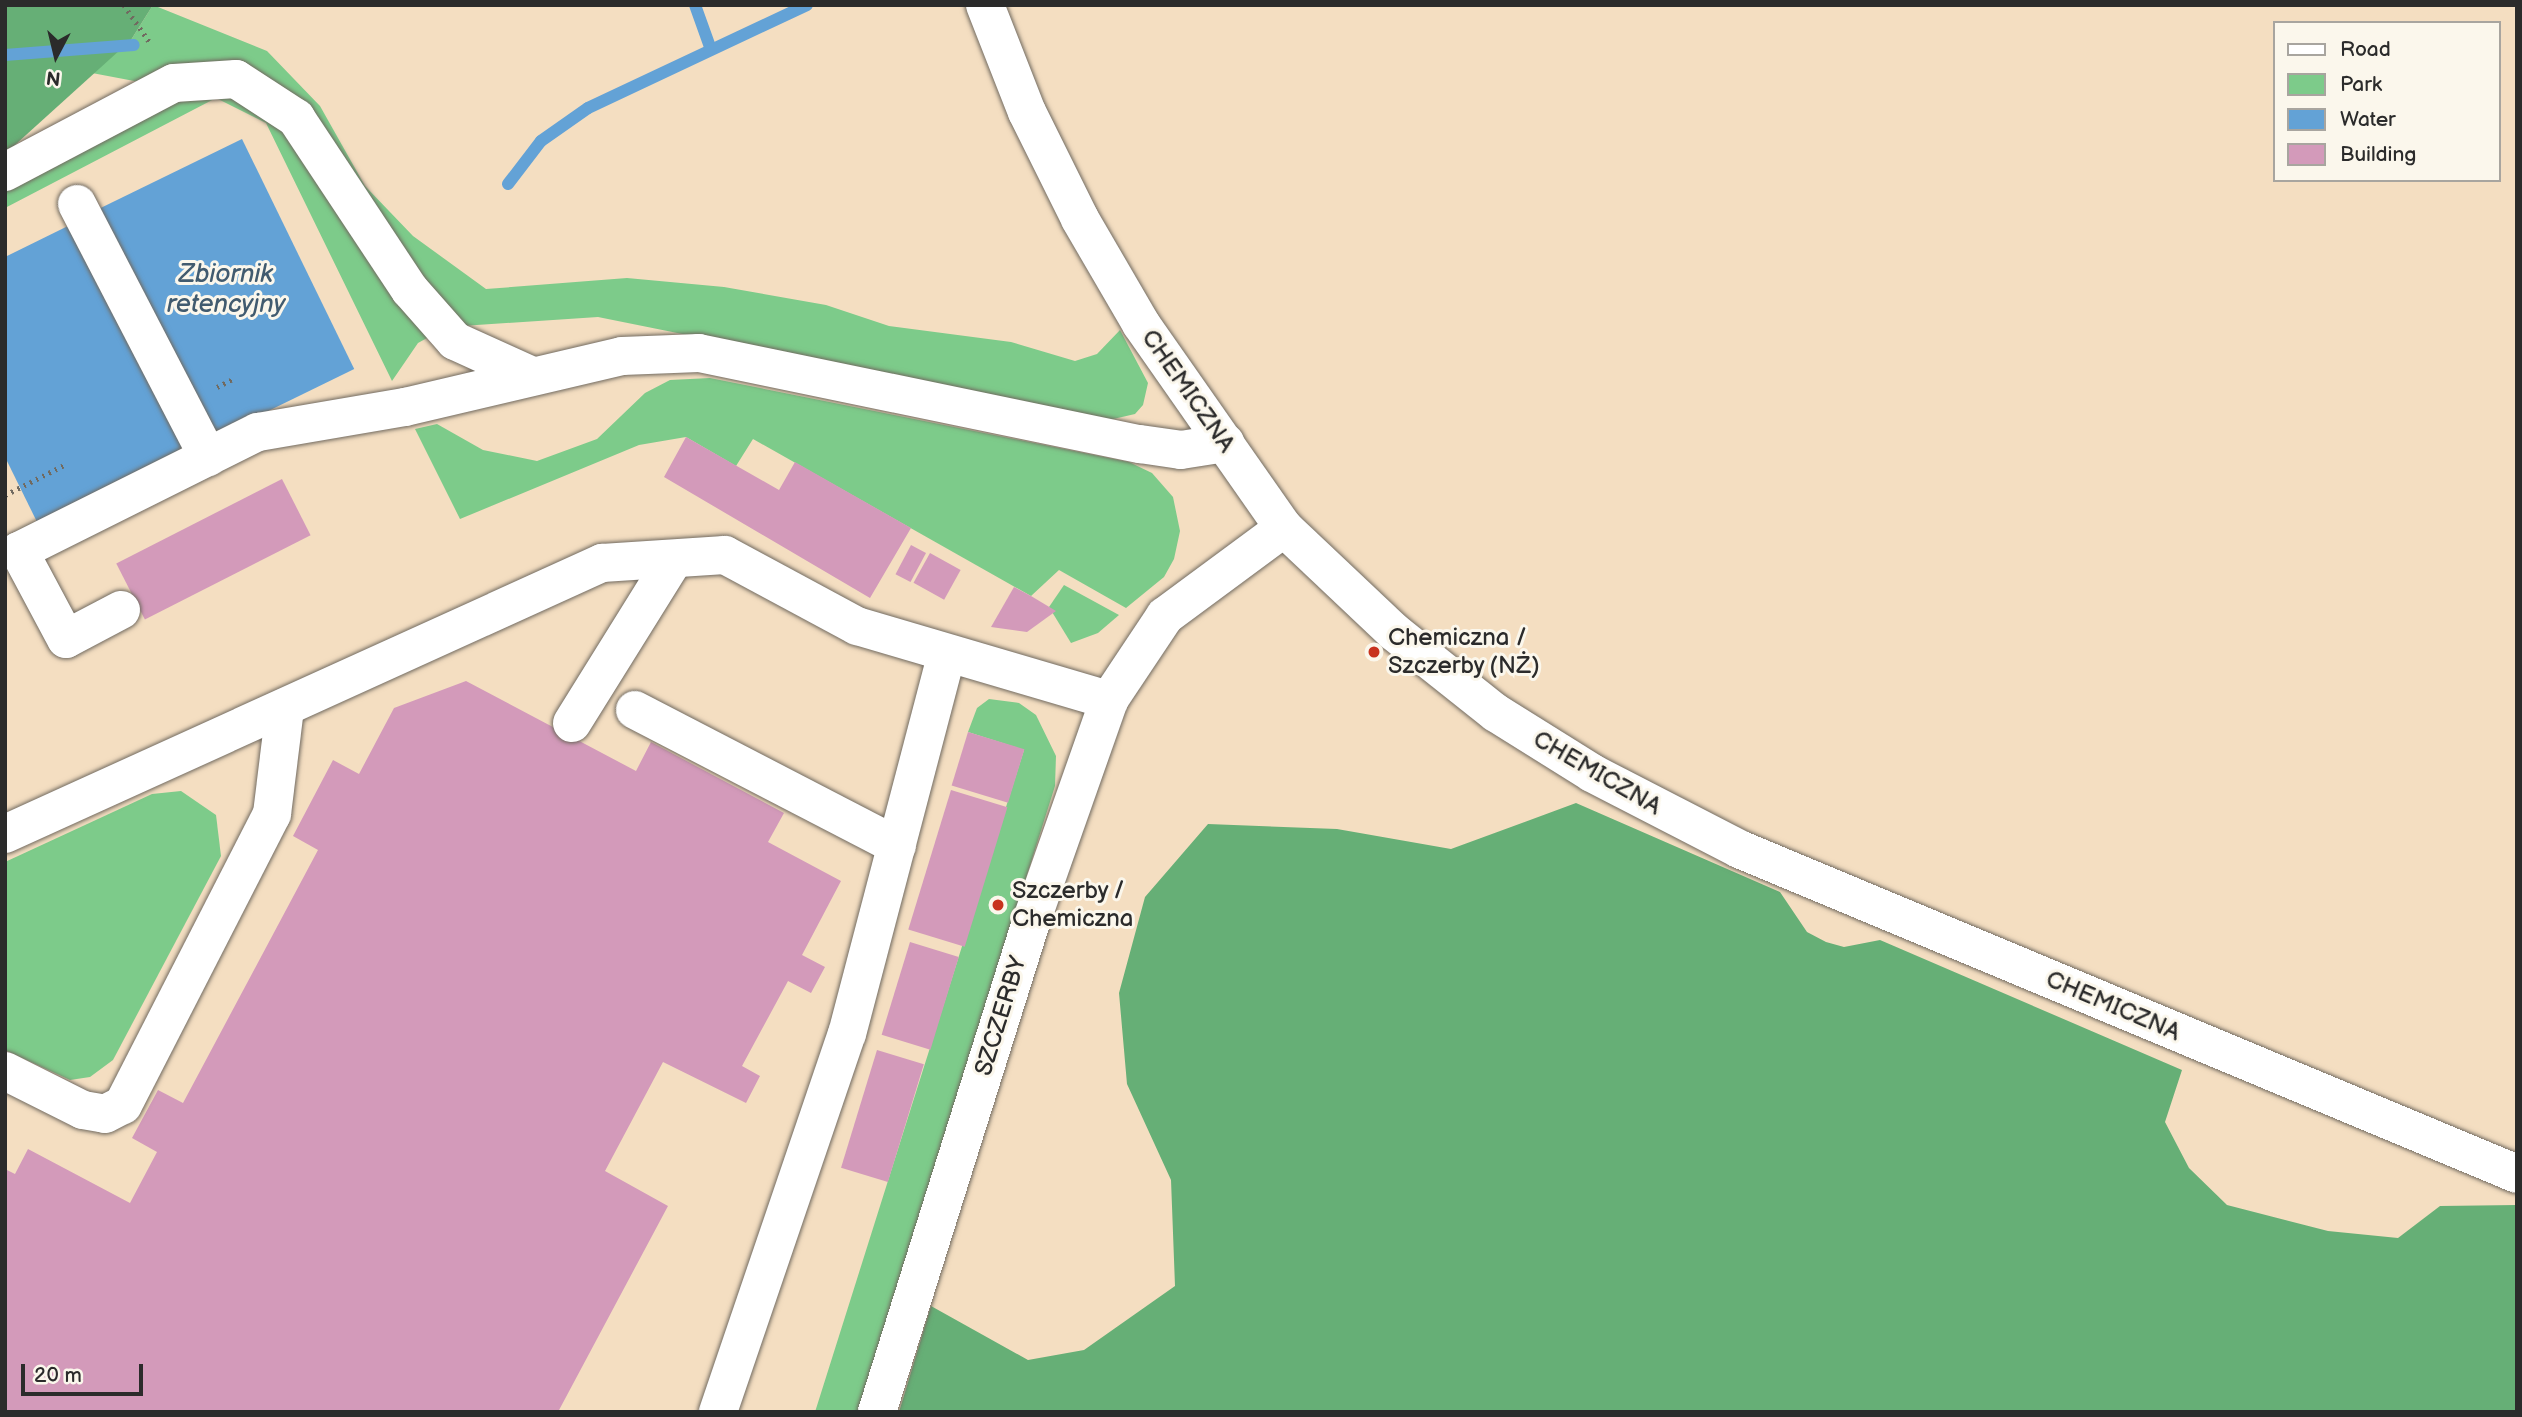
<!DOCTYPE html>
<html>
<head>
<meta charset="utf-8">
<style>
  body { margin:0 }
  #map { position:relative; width:2522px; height:1417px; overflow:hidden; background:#f4dec1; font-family:"Balsamiq Sans",sans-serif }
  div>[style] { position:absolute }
  .green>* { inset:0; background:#7dcb8a }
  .forest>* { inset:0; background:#66af76 }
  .water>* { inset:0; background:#63a2d6; transform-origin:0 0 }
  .stream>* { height:12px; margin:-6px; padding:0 6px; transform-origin:6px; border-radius:6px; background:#63a2d6 }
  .building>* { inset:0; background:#d39aba; transform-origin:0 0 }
  .path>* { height:4.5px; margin-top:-2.25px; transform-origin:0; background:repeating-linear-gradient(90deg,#716a60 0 2px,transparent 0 7px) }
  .roads { filter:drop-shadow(0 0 2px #716a60) drop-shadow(0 0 2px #716a60) }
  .minor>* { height:38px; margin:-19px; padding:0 19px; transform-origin:19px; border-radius:19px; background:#fff }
  .dots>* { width:19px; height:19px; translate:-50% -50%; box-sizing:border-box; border:4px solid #fbf7ec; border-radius:50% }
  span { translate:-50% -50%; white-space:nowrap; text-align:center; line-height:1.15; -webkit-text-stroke:6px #fbf7ec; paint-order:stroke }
  .street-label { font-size:24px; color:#2b2b2b }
  .poi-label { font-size:24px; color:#2b2b2b }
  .left { translate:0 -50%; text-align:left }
  .water-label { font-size:26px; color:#415b6f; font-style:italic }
  .frame { position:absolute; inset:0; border:7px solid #2b2b2b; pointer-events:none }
  .legend { position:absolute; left:2273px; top:21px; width:228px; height:161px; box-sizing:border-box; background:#fbf7ec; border:2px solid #a8a59f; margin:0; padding:9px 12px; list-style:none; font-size:21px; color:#2b2b2b }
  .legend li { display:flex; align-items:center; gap:14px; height:35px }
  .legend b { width:35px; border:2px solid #a8a59f }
  .north { position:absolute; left:21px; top:21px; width:70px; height:70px; -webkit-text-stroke:5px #fbf7ec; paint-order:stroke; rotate:187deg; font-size:19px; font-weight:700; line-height:28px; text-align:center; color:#2b2b2b }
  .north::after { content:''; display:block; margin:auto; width:24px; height:32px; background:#2b2b2b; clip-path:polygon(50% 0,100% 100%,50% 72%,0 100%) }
  .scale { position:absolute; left:21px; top:1364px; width:122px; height:32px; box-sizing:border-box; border:4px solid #2b2b2b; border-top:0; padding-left:9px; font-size:21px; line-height:24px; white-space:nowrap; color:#2b2b2b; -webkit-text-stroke:5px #fbf7ec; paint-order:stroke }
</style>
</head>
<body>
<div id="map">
  <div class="green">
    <i style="clip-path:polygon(153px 5px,267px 51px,320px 106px,365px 186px,413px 236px,486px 289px,627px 278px,724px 287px,826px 305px,889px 326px,1011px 342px,1075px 361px,1097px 354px,1120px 330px,1148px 383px,1143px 405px,1135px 414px,1109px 420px,598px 317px,447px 327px,418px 343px,392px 381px,266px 123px,216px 98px,5px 208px,5px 182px,150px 84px,92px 73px,131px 40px)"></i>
    <i style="clip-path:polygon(710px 378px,1129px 462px,1152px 473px,1173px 497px,1180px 531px,1174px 559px,1164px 577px,1126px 608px,1059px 570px,1031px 596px,753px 439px,736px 466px,686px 437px,639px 445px,460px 519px,415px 429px,437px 424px,483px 450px,537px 461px,597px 439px,645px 393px,670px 380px)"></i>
    <i style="clip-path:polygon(1064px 585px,1119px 615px,1098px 633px,1071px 643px,1049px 607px)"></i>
    <i style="clip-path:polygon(989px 699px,1019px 703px,1036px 715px,1056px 756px,1055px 786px,858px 1412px,815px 1412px,1024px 750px,968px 732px,977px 708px)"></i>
    <i style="clip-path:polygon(181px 791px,216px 815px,221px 856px,113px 1060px,90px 1077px,70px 1080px,5px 1050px,5px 862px,152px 794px)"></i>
  </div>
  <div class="forest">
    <i style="clip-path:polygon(5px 5px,153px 5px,131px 40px,5px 154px)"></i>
    <i style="clip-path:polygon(1576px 803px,1780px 892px,1807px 932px,1826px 942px,1844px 947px,1880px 940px,2182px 1070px,2165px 1122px,2189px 1168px,2227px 1205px,2328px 1231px,2398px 1238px,2440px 1206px,2517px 1205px,2517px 1412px,899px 1412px,931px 1306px,1028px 1360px,1084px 1350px,1175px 1286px,1171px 1180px,1127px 1084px,1119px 993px,1145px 897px,1208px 824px,1337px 829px,1451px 849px)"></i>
  </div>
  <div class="water">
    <i style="left:242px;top:139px;width:256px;height:163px;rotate:64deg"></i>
    <i style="clip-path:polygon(72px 224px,186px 454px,39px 526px,5px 457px,5px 257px)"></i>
  </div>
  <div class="stream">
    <i style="left:695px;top:5px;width:45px;rotate:70.3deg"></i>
    <i style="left:5px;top:55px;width:129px;rotate:-4.4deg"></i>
    <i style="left:508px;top:184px;width:54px;rotate:-52.5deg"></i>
    <i style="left:541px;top:141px;width:57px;rotate:-35.1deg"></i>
    <i style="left:588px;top:108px;width:242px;rotate:-25.2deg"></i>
  </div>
  <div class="building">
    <i style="clip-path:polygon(686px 437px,779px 490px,795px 462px,911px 528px,870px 598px,664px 477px)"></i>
    <i style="left:282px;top:479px;width:63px;height:186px;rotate:63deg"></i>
    <i style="left:911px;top:545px;width:17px;height:33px;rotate:28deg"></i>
    <i style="left:930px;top:553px;width:35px;height:34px;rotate:29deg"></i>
    <i style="clip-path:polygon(1014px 587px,1031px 596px,1056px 611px,1027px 632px,991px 627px)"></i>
    <i style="clip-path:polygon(466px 681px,636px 771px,651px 742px,784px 813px,768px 842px,841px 881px,802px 955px,825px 967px,811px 993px,788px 981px,742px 1066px,760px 1076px,746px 1103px,663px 1062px,605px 1171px,668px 1206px,558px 1412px,5px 1412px,5px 1169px,15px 1174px,28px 1149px,130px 1203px,157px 1152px,132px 1138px,158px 1090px,183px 1103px,318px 850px,293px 836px,333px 760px,359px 774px,394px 708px)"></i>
    <i style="left:968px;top:732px;width:59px;height:56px;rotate:17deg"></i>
    <i style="left:951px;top:790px;width:59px;height:146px;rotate:17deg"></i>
    <i style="left:910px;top:942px;width:51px;height:97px;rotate:17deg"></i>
    <i style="left:877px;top:1050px;width:49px;height:123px;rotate:17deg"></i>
  </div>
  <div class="path">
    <i style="left:124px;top:5px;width:47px;rotate:55.3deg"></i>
    <i style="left:217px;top:387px;width:20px;rotate:-27deg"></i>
    <i style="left:5px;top:495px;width:68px;rotate:-26.9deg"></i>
  </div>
  <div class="roads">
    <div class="minor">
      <i style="left:985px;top:5px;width:115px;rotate:68.6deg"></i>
      <i style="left:1027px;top:112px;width:119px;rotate:63.6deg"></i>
      <i style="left:1080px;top:219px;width:121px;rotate:59.8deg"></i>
      <i style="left:1141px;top:324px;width:249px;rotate:55deg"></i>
      <i style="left:1284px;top:528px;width:151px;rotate:43.4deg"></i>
      <i style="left:1394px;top:632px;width:130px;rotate:38.5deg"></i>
      <i style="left:1496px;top:713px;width:113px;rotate:32deg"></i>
      <i style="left:1592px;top:773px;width:165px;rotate:27.3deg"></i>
      <i style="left:1739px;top:849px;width:843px;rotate:22.67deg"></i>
      <i style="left:5px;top:172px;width:191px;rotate:-27.8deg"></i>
      <i style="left:174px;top:83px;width:62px;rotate:-3.7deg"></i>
      <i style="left:236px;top:79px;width:72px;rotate:33deg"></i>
      <i style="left:296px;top:118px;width:206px;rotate:56.5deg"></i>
      <i style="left:410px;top:290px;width:68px;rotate:48.6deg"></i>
      <i style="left:455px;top:341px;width:85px;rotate:24.4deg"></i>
      <i style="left:77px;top:204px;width:285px;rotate:62.6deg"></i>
      <i style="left:121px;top:610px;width:62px;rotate:152.2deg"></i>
      <i style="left:66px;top:639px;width:100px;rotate:-118.1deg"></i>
      <i style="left:19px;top:551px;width:267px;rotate:-26.5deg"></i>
      <i style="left:258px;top:432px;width:149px;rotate:-9.7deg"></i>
      <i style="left:405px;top:407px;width:223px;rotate:-13.2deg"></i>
      <i style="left:622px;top:356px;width:77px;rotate:-2.2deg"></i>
      <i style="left:699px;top:353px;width:450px;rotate:11.7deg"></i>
      <i style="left:1140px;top:444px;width:41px;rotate:8.3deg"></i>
      <i style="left:1181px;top:450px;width:45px;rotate:-9deg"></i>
      <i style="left:635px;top:710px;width:295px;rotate:27.4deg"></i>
      <i style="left:572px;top:723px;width:193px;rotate:-58.1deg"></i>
      <i style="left:5px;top:834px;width:656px;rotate:-24.42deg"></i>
      <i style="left:602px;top:563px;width:123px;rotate:-3.7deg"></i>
      <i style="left:725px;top:555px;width:150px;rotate:28.3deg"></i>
      <i style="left:857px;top:626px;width:263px;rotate:16.4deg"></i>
      <i style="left:5px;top:1071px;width:87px;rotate:26.6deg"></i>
      <i style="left:83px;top:1110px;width:22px;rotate:10deg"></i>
      <i style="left:105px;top:1114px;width:20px;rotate:-27deg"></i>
      <i style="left:123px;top:1105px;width:327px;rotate:-62.9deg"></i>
      <i style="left:272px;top:814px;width:107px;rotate:-83deg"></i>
      <i style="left:718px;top:1412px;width:399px;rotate:-71.2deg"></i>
      <i style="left:847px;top:1034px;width:390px;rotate:-75.3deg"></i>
      <i style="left:877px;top:1412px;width:514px;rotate:-72.55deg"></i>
      <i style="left:1031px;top:922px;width:235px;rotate:-70.6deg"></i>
      <i style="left:1109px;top:700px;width:101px;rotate:-56.3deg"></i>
      <i style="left:1165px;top:616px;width:148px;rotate:-36.5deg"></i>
    </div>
  </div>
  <div class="dots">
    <i style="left:1374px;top:652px;background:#c8321e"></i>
    <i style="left:998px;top:905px;background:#c8321e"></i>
  </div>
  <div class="street-label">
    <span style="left:1188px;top:391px;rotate:55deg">CHEMICZNA</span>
    <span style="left:1597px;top:773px;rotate:30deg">CHEMICZNA</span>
    <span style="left:2113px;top:1006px;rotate:23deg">CHEMICZNA</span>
    <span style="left:1001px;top:1016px;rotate:-73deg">SZCZERBY</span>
  </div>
  <div class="poi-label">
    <span class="left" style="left:1388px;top:652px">Chemiczna /<br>Szczerby (NŻ)</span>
    <span class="left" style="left:1012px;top:905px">Szczerby /<br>Chemiczna</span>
  </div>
  <div class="water-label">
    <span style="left:226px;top:290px">Zbiornik<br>retencyjny</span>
  </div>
  <div class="frame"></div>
  <ul class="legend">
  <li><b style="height:9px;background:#fff"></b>Road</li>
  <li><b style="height:19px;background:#7dcb8a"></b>Park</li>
  <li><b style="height:19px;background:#63a2d6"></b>Water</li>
  <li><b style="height:19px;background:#d39aba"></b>Building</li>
  </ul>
  <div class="north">N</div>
  <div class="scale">20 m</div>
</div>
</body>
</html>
